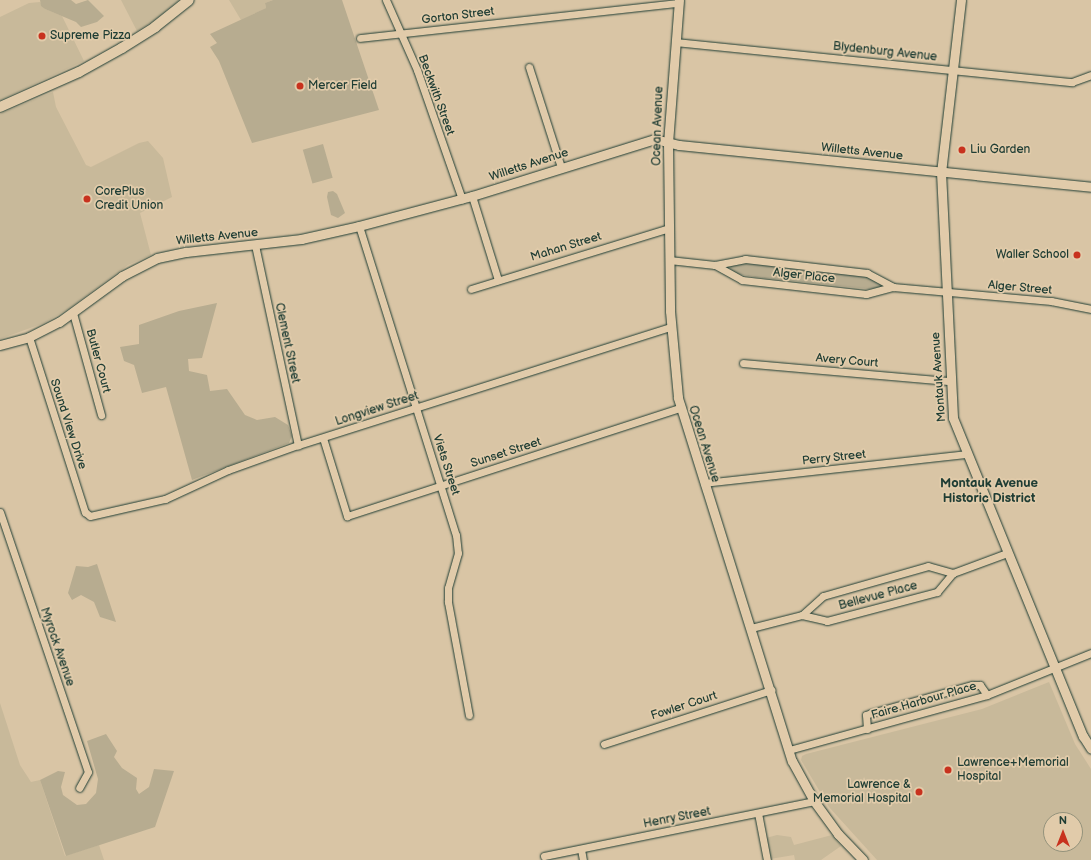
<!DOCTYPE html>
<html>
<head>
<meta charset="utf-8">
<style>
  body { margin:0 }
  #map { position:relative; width:1091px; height:860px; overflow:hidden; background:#d9c5a5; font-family:"Balsamiq Sans",sans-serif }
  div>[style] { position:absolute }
  .built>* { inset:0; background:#c8b99a }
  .green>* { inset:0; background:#b7ac90; transform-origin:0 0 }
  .roads { filter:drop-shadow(0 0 1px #1f3d34) drop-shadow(0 0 1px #1f3d34) }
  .street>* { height:7px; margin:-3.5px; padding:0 3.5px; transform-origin:3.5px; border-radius:3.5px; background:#e1cbaa }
  .secondary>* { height:9px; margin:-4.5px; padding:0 4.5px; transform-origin:4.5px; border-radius:4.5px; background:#e1cbaa }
  .primary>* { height:10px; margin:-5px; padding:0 5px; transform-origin:5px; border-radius:5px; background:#e1cbaa }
  .dots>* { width:11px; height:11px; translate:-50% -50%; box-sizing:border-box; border:2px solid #e1cbaa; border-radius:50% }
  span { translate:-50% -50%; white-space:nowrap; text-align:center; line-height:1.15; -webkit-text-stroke:3.5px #e1cbaa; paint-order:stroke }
  .street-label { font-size:12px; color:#1f3d34 }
  .poi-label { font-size:12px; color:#1f3d34 }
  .left { translate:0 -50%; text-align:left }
  .right { translate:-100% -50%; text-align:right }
  .neighbourhood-label { font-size:13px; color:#1f3d34; font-weight:700 }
  .north { position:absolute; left:1043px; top:812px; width:40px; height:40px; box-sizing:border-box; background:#e1cbaa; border:1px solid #93927b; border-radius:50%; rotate:0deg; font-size:11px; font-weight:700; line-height:16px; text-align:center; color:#1f3d34 }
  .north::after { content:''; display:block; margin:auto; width:14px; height:18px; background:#c8321e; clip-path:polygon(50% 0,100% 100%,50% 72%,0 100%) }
</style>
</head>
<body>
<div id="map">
  <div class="built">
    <i style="clip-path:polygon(121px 0,179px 0,155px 20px,137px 31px)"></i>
    <i style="clip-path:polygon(229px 0,273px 0,265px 3px,266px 8px,241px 20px)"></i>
    <i style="clip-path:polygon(40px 2px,45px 9px,62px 16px,84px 61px,0 100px,0 17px,29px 3px)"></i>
    <i style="clip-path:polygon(53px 92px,56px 107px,86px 165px,91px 167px,139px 143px,148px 141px,163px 158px,172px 197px,140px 213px,151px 255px,128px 265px,68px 309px,44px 323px,0 339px,0 114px)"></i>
    <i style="clip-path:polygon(evenodd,1049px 682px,1075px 744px,1091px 769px,1091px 860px,877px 860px,829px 807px,801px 760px,802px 756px,806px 754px,982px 709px,1049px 682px,1051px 820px,1075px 820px,1075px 844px,1051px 844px,1051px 820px)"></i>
    <i style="clip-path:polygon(0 703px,20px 765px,31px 782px,40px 780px,65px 856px,99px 845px,104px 860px,0 860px)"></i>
    <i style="clip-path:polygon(777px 835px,791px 837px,794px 845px,832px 835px,841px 846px,821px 860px,795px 860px,794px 855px,770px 859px,766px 838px)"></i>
  </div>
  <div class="green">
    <i style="clip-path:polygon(40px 0,71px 0,76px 4px,88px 0,104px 16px,97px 22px,81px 27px,76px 22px,45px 9px,41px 6px)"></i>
    <i style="clip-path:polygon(273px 0,342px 0,379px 110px,252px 143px,219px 61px,210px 47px,217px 43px,210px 34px,266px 8px,265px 3px)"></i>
    <i style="left:323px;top:144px;width:35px;height:21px;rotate:74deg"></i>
    <i style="clip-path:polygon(333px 191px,337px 194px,345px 213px,338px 218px,331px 215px,327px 197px,328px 192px)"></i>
    <i style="clip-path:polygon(750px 262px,870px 277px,881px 282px,881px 287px,869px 289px,755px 277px,737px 274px,730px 269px,731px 263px)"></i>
    <i style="clip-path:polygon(217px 303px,202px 358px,188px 359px,189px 371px,207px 375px,210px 391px,227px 389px,245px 415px,257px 420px,275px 417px,288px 425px,292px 436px,289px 443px,192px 480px,166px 387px,142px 393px,134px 365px,124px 361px,120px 347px,139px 344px,139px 325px,179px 311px)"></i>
    <i style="clip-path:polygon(97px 564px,116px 622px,100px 617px,94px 602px,81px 595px,72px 600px,68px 593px,76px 566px,88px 567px)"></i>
    <i style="clip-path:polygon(106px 734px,117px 751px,114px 757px,122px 768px,137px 778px,136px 789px,139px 794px,149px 787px,154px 769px,174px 771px,155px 827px,66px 856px,40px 780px,58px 771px,65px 772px,61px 787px,63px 795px,77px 805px,86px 804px,96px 793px,98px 779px,87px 741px)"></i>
  </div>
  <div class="roads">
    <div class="street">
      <i style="left:386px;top:0;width:77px;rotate:66.1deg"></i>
      <i style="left:417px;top:70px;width:137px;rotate:70.8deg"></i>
      <i style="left:360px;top:38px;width:321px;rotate:-6.3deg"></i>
      <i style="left:675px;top:42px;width:399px;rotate:5.8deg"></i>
      <i style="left:1072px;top:82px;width:20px;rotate:-20deg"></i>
      <i style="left:529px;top:67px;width:105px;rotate:72.3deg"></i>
      <i style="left:472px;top:196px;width:88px;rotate:72.8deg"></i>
      <i style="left:359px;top:226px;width:324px;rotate:72.6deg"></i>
      <i style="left:456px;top:535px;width:18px;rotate:84deg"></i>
      <i style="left:458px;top:553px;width:36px;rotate:106deg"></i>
      <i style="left:448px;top:588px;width:14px;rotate:90deg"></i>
      <i style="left:448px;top:602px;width:115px;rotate:79.5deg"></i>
      <i style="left:255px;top:245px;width:205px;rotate:77.9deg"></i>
      <i style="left:669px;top:260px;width:46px;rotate:6.2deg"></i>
      <i style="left:715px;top:265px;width:31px;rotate:-11deg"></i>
      <i style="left:745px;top:259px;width:123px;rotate:6.5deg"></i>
      <i style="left:867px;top:273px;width:30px;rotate:28deg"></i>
      <i style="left:715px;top:265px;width:31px;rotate:29deg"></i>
      <i style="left:742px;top:280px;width:125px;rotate:6.4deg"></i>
      <i style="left:866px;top:294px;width:28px;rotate:-15deg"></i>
      <i style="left:893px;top:287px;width:159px;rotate:5.1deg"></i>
      <i style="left:1051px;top:301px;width:41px;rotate:11.3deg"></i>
      <i style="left:471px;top:289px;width:207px;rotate:-17.1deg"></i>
      <i style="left:73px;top:313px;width:106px;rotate:74.6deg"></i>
      <i style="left:29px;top:337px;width:184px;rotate:72.3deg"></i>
      <i style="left:85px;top:512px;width:6px;rotate:39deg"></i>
      <i style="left:90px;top:516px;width:77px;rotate:-12.8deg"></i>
      <i style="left:165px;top:499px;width:69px;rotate:-24.7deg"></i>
      <i style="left:228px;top:470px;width:74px;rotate:-19.7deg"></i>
      <i style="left:298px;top:445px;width:391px;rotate:-17.6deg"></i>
      <i style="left:743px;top:363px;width:208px;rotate:5deg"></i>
      <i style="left:323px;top:438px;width:82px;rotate:72.9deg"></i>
      <i style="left:347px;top:516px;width:350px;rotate:-18deg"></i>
      <i style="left:704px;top:483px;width:264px;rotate:-6.3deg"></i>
      <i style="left:0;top:512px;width:274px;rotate:71.3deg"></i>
      <i style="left:88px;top:772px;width:18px;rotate:119deg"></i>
      <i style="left:802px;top:615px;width:26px;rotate:13deg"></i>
      <i style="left:827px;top:621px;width:114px;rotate:-14.8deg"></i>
      <i style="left:937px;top:592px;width:25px;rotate:-50deg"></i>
      <i style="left:953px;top:573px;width:58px;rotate:-20.3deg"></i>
      <i style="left:751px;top:628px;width:53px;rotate:-14.3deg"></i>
      <i style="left:802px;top:615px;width:28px;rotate:-42deg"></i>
      <i style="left:823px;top:596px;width:109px;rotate:-15.9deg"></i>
      <i style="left:928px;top:566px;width:26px;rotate:16deg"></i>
      <i style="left:867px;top:729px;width:14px;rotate:-94deg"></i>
      <i style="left:866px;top:715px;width:5px;rotate:-22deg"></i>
      <i style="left:871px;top:713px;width:105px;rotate:-15.5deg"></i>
      <i style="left:972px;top:685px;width:8px"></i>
      <i style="left:980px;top:685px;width:12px;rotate:55deg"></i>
      <i style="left:604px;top:744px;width:176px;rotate:-17.9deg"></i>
      <i style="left:789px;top:750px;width:205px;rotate:-15.5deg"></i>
      <i style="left:987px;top:695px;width:112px;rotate:-22deg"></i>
      <i style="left:758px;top:813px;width:48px;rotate:79.2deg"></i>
      <i style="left:581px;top:849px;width:11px;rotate:80deg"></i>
      <i style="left:544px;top:856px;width:276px;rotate:-11.5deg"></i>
    </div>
    <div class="secondary">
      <i style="left:679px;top:0;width:142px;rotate:94.4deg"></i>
      <i style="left:668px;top:142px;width:169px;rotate:89.3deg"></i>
      <i style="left:670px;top:311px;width:87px;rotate:84.7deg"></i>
      <i style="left:678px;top:398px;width:380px;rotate:72.6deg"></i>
      <i style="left:792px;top:761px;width:46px;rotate:61.2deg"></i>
      <i style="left:814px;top:801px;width:41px;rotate:54deg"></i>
      <i style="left:838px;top:834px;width:36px;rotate:46deg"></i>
      <i style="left:961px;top:0;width:173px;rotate:96.6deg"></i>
      <i style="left:941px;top:172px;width:246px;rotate:87.2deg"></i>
      <i style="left:953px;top:418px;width:344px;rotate:67.8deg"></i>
      <i style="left:1083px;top:736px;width:15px;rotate:58deg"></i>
      <i style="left:0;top:345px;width:30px;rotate:-15deg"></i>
      <i style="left:29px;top:337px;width:34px;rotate:-27deg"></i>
      <i style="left:59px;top:322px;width:78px;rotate:-36.1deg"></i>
      <i style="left:122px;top:276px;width:39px;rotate:-27deg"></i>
      <i style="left:157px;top:258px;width:30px;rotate:-12deg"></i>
      <i style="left:186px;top:252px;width:116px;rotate:-6.4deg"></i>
      <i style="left:301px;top:239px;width:59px;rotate:-12.6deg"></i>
      <i style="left:359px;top:226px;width:117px;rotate:-14.9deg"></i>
      <i style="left:472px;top:196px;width:192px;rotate:-17.3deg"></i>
      <i style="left:655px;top:139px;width:25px;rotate:14deg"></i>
      <i style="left:679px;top:145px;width:414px;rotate:5.8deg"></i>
    </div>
    <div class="primary">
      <i style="left:0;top:107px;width:86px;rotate:-23.9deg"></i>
      <i style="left:79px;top:72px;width:49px;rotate:-29.2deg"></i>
      <i style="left:122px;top:48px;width:39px;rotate:-32deg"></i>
      <i style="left:155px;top:27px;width:43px;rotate:-38.5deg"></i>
    </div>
  </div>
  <div class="dots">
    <i style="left:42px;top:36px;background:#c8321e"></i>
    <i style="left:300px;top:86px;background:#c8321e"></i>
    <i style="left:962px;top:150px;background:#c8321e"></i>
    <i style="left:87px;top:199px;background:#c8321e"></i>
    <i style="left:1077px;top:255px;background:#c8321e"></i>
    <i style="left:948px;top:770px;background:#c8321e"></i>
    <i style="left:919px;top:792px;background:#c8321e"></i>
  </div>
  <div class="street-label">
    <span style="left:458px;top:16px;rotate:-7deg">Gorton Street</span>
    <span style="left:885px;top:52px;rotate:6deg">Blydenburg Avenue</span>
    <span style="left:436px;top:95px;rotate:70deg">Beckwith Street</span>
    <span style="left:658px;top:126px;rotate:-88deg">Ocean Avenue</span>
    <span style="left:862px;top:152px;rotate:6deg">Willetts Avenue</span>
    <span style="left:529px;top:165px;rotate:-18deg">Willetts Avenue</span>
    <span style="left:217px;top:237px;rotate:-6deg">Willetts Avenue</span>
    <span style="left:566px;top:247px;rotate:-17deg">Mahan Street</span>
    <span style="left:804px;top:276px;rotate:6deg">Alger Place</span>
    <span style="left:1020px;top:288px;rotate:5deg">Alger Street</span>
    <span style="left:287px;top:343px;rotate:78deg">Clement Street</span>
    <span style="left:98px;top:361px;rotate:75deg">Butler Court</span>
    <span style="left:847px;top:361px;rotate:5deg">Avery Court</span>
    <span style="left:939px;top:377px;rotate:-94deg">Montauk Avenue</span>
    <span style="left:377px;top:409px;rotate:-18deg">Longview Street</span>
    <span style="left:68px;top:424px;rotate:72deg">Sound View Drive</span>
    <span style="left:704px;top:444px;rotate:73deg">Ocean Avenue</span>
    <span style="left:506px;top:453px;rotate:-18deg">Sunset Street</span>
    <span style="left:834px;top:458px;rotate:-6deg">Perry Street</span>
    <span style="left:446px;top:465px;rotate:72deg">Viets Street</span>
    <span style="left:878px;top:596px;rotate:-15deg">Bellevue Place</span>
    <span style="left:57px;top:647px;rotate:71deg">Myrock Avenue</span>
    <span style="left:924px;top:701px;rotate:-16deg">Faire Harbour Place</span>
    <span style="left:684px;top:706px;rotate:-18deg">Fowler Court</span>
    <span style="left:677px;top:818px;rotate:-11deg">Henry Street</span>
  </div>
  <div class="poi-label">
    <span class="left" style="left:50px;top:36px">Supreme Pizza</span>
    <span class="left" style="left:308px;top:86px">Mercer Field</span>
    <span class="left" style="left:970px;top:150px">Liu Garden</span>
    <span class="left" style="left:95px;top:199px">CorePlus<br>Credit Union</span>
    <span class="right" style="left:1069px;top:255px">Waller School</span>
    <span class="left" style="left:957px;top:770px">Lawrence+Memorial<br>Hospital</span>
    <span class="right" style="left:911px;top:792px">Lawrence &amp;<br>Memorial Hospital</span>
  </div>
  <div class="neighbourhood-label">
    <span style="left:989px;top:491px">Montauk Avenue<br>Historic District</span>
  </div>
  <div class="north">N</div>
</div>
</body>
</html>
